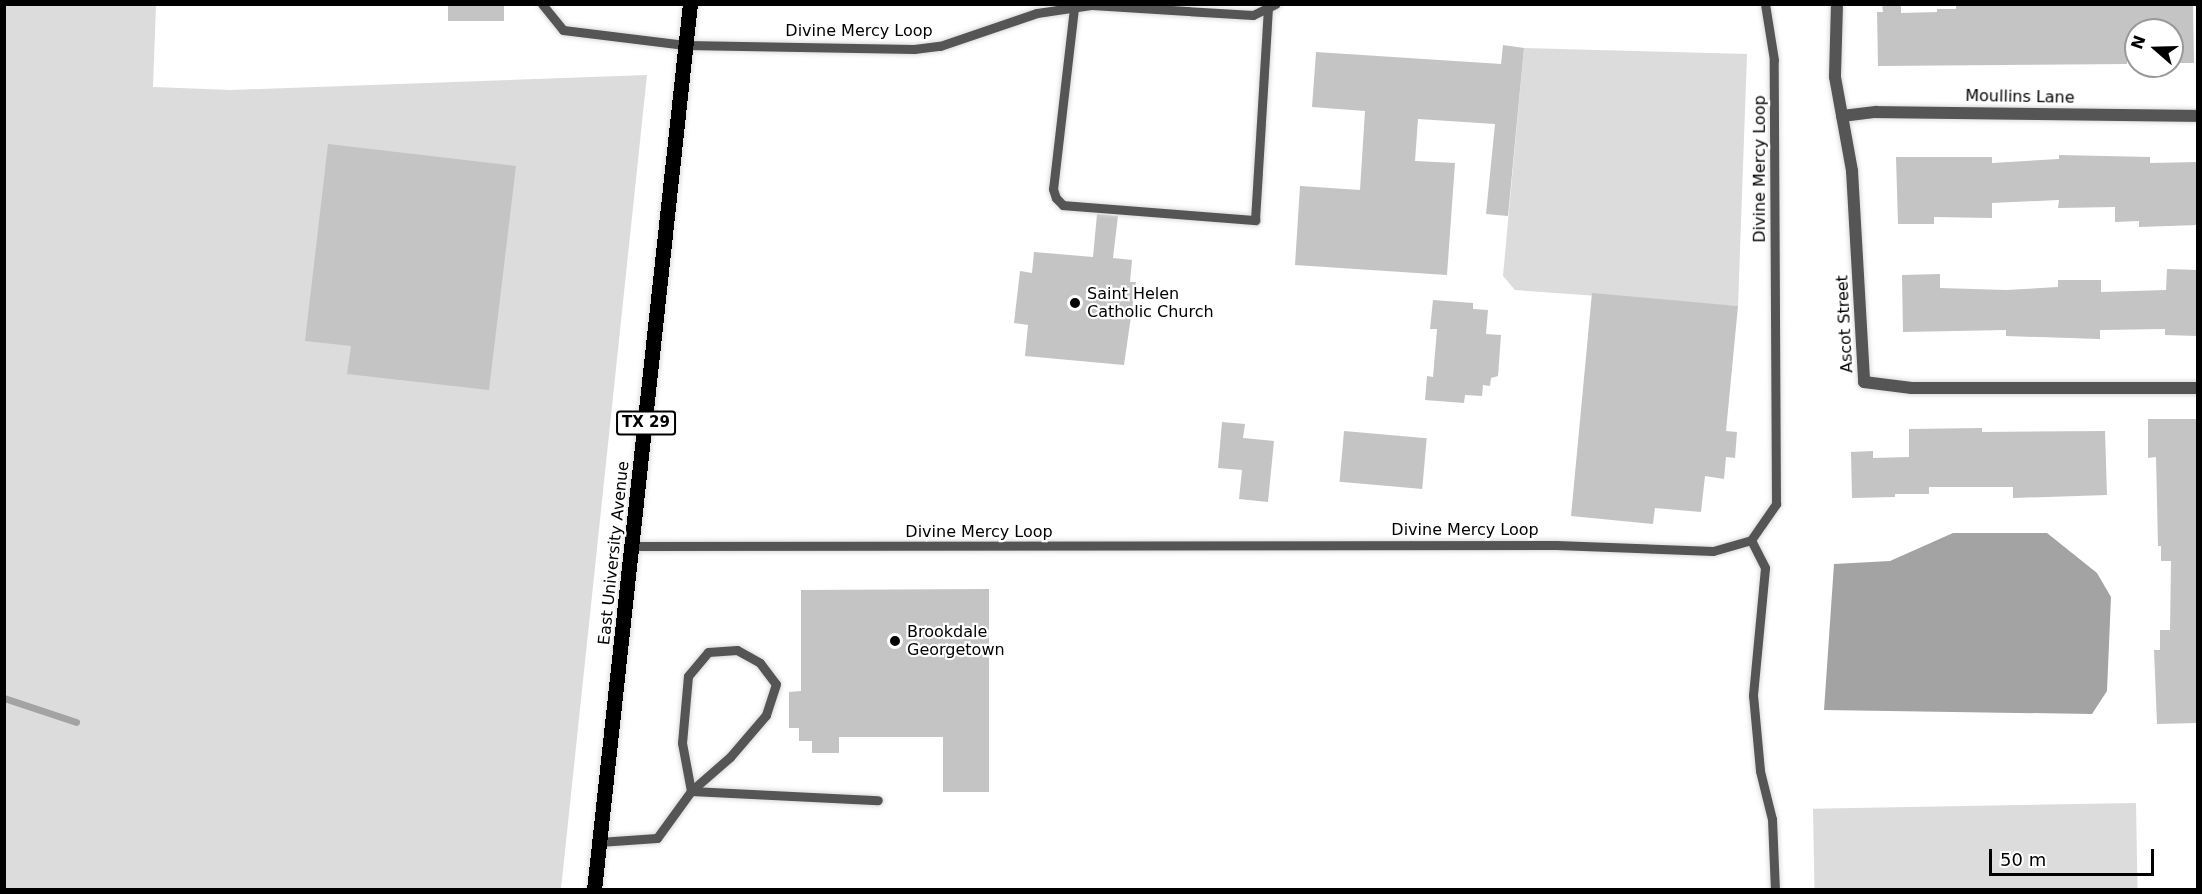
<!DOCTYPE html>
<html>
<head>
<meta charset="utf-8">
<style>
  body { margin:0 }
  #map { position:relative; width:2202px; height:894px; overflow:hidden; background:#fff; font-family:"DejaVu Sans",sans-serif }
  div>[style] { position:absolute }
  .green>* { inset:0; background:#dcdcdc; transform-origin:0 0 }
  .water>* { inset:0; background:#a3a3a3 }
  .stream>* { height:7px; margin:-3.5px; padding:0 3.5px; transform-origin:3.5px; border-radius:3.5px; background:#a3a3a3 }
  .building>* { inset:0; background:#c4c4c4; transform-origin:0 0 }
  .roads { filter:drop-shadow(0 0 2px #dbdbdb) drop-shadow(0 0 2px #dbdbdb) }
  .service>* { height:9px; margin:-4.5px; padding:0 4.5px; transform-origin:4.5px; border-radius:4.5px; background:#555 }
  .minor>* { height:12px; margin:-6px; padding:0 6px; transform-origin:6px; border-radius:6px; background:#555 }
  .primary>* { height:15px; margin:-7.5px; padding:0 7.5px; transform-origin:7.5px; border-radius:7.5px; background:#000 }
  .dots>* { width:16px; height:16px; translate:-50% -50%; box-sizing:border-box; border:3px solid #fff; border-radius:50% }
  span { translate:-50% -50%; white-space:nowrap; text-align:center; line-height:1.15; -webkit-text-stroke:4.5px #fff; paint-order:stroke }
  .shield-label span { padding:2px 4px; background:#fff; border:2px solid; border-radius:4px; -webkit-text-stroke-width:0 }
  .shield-label { font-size:15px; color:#000; font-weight:700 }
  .street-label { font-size:16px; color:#000 }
  .poi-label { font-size:16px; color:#000 }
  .left { translate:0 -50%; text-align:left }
  .frame { position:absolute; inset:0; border:6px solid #000; pointer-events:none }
  .north { position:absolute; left:2124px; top:18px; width:60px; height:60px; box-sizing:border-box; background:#fff; border:2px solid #999; border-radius:50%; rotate:290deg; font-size:16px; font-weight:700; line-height:24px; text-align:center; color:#000 }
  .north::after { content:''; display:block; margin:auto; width:21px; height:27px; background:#000; clip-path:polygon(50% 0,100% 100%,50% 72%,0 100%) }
  .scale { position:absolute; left:1989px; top:849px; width:165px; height:27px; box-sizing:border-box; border:3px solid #000; border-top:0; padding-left:8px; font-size:18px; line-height:21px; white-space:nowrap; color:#000; -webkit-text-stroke:4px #fff; paint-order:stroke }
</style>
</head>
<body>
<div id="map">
  <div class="green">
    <i style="clip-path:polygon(5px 5px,156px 5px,153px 87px,231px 90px,647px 75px,561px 889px,5px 890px)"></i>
    <i style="clip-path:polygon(1524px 48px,1747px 54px,1738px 306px,1515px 290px,1503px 276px)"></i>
    <i style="left:2136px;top:803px;width:86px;height:323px;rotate:89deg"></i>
  </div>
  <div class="water">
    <i style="clip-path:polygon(1953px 533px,2047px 533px,2097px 573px,2111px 597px,2107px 691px,2092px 714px,1824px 710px,1834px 564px,1890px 561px)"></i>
  </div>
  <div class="stream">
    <i style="left:4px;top:698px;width:76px;rotate:18.4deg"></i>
  </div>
  <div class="building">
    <i style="left:448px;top:4px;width:56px;height:17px"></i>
    <i style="clip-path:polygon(1882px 4px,1901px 4px,1901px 13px,1937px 12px,1937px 9px,1956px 9px,1956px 4px,2193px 4px,2194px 63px,2172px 63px,2172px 30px,2136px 30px,2136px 55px,2127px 55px,2127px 64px,1878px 66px,1877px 12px,1883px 12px)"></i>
    <i style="clip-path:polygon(1503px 45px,1524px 48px,1508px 216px,1486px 214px,1495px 124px,1418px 119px,1415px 161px,1455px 163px,1447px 275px,1295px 265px,1300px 186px,1360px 190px,1365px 111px,1312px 107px,1316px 52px,1501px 64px)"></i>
    <i style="clip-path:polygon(328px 144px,516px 166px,489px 390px,347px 374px,351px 346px,305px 341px)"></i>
    <i style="clip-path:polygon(2059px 155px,2150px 157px,2150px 163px,2198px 162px,2198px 225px,2139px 227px,2139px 221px,2115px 222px,2115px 207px,2058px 208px,2059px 200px,1992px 203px,1992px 218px,1934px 217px,1934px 224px,1898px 224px,1896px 157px,1992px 157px,1992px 163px,2059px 159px)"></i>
    <i style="clip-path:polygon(1097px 214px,1118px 216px,1113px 258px,1132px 260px,1130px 282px,1136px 282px,1124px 365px,1025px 356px,1028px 325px,1014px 323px,1020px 271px,1032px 273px,1034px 252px,1093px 257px)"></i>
    <i style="clip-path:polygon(2167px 269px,2198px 270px,2198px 336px,2165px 335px,2165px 329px,2100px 330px,2100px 339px,2006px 336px,2006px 330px,1903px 332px,1902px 275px,1940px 274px,1940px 288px,2006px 290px,2058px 287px,2058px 280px,2101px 280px,2101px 292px,2166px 290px)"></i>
    <i style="clip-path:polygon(1592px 293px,1738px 306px,1726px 431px,1737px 432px,1735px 458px,1726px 457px,1724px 479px,1705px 476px,1701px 512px,1655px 508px,1653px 524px,1571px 516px)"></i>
    <i style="clip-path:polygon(1433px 300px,1473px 303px,1473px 309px,1488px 310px,1486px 334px,1501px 335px,1498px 376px,1491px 378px,1490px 386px,1483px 385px,1482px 396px,1465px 395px,1464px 403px,1425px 400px,1427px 376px,1433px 377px,1437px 329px,1430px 329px)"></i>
    <i style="clip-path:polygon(2148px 419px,2198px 419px,2198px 723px,2157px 724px,2154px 650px,2160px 650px,2160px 630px,2170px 630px,2171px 561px,2161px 561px,2161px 546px,2158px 546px,2156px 457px,2148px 458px)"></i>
    <i style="clip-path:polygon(1222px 422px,1245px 424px,1243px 438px,1274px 441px,1268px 502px,1239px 499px,1242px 470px,1218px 468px)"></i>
    <i style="clip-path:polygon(1982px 428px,1982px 432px,2105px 431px,2107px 495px,2013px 498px,2013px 487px,1929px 487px,1929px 494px,1895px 494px,1895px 497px,1852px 498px,1851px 452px,1873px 451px,1873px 458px,1909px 457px,1909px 429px)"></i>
    <i style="left:1344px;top:431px;width:83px;height:51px;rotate:5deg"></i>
    <i style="clip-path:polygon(989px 589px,989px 792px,943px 792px,943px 737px,839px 737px,839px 753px,812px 753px,812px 741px,799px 741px,799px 728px,789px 728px,789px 692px,801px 691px,801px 590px)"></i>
  </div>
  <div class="roads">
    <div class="service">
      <i style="left:542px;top:4px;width:33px;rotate:51deg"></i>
      <i style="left:563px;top:30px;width:123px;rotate:7deg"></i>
      <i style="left:685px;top:45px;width:229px;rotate:1deg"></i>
      <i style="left:914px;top:49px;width:26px;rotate:-7deg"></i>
      <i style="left:940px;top:46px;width:102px;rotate:-18.8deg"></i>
      <i style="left:1037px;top:13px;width:56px;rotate:-8.3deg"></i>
      <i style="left:1092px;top:5px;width:161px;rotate:3.6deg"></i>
      <i style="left:1253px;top:15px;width:25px;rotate:-26deg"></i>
      <i style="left:1074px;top:8px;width:182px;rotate:96.6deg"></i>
      <i style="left:1053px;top:189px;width:9px;rotate:72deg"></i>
      <i style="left:1056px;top:198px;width:10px;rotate:45deg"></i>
      <i style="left:1063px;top:205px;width:193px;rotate:4.5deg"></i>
      <i style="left:1255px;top:220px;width:211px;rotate:-86.5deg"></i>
      <i style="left:1751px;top:540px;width:31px;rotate:63deg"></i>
      <i style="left:1765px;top:568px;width:128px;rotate:95.4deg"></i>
      <i style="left:1753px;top:695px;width:76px;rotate:84.7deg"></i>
      <i style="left:1760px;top:771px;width:49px;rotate:76deg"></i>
      <i style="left:1772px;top:819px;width:71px;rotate:87.6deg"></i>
      <i style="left:633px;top:546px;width:923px;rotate:-0.06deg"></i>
      <i style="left:1556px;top:545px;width:157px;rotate:2.2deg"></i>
      <i style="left:1713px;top:551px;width:40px;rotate:-16deg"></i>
      <i style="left:1751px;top:540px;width:44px;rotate:-55.2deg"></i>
      <i style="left:1776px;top:504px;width:444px;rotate:-90.3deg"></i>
      <i style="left:1774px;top:60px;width:57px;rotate:-99.1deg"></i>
      <i style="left:737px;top:650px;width:26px;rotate:29deg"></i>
      <i style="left:760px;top:663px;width:26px;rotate:53deg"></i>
      <i style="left:776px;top:684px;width:33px;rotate:108deg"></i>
      <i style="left:766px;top:715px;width:55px;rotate:130.6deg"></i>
      <i style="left:730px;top:757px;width:52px;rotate:138.9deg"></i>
      <i style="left:691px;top:791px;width:49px;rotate:-100.6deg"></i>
      <i style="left:682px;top:743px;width:67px;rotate:-84.9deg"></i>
      <i style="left:688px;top:676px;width:31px;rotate:-50deg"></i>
      <i style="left:708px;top:652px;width:29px;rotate:-4deg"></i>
      <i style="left:599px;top:842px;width:58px;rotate:-3.9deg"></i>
      <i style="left:657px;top:838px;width:58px;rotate:-54.1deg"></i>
      <i style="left:691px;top:791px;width:187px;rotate:2.8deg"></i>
    </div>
    <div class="minor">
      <i style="left:1837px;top:4px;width:73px;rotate:91.6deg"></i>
      <i style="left:1835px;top:77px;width:96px;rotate:79.7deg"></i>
      <i style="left:1852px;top:171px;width:211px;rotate:86.7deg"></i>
      <i style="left:1864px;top:382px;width:48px;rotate:7.1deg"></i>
      <i style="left:1912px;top:388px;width:286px"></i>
      <i style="left:1842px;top:116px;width:34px;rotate:-7deg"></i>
      <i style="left:1876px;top:112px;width:322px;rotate:0.7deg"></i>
    </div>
    <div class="primary">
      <i style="left:594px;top:890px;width:891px;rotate:-83.82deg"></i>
    </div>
  </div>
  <div class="dots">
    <i style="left:1075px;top:303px;background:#000"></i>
    <i style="left:895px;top:641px;background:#000"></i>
  </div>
  <div class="shield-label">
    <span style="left:646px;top:423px">TX 29</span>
  </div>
  <div class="street-label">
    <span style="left:859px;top:31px">Divine Mercy Loop</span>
    <span style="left:2020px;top:97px;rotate:1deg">Moullins Lane</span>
    <span style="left:1760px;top:169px;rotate:-90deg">Divine Mercy Loop</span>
    <span style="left:1845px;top:324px;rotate:-93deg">Ascot Street</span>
    <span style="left:1465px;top:530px">Divine Mercy Loop</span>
    <span style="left:979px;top:532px">Divine Mercy Loop</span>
    <span style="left:614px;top:553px;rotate:-84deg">East University Avenue</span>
  </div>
  <div class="poi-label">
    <span class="left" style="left:1087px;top:303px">Saint Helen<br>Catholic Church</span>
    <span class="left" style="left:907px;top:641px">Brookdale<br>Georgetown</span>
  </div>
  <div class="frame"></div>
  <div class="north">N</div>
  <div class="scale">50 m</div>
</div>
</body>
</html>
